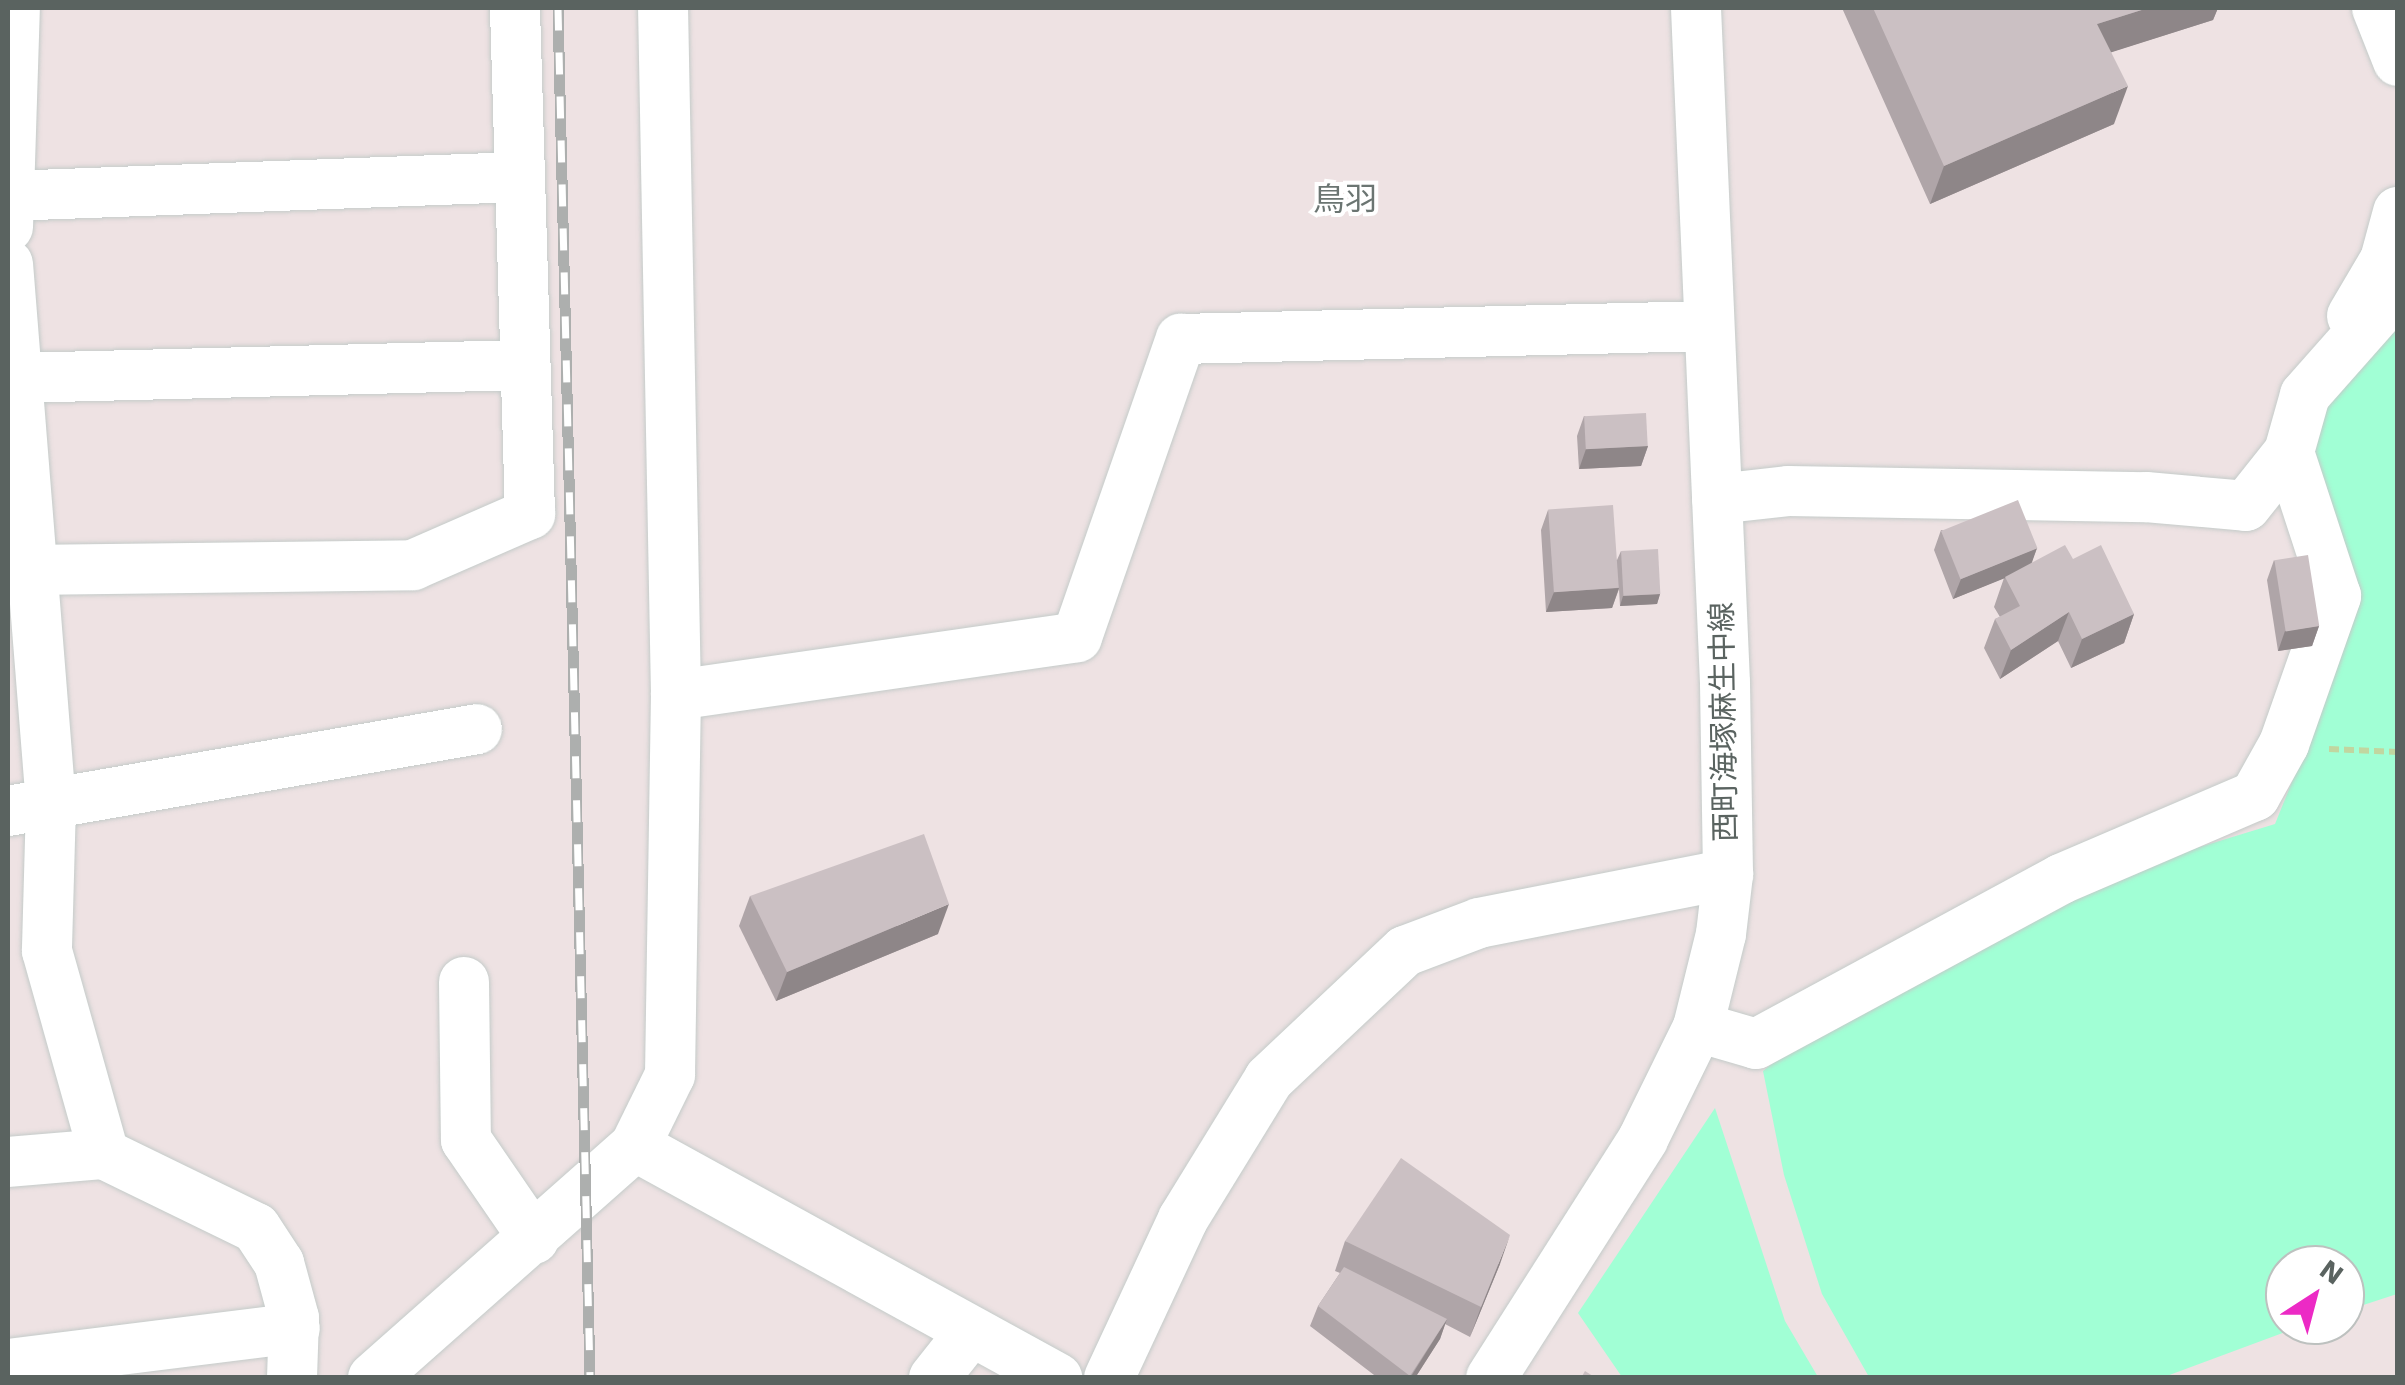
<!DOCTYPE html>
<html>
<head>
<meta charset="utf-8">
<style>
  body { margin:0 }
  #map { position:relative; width:2405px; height:1385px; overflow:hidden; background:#eee2e3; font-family:"Work Sans","Noto Sans JP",sans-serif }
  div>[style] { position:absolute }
  .water>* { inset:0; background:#a1ffd5 }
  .path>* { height:6px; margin-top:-3px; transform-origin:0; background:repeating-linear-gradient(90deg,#c1d6a0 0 10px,transparent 0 15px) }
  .roads { filter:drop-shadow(0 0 2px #c4cbc9) drop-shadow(0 0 2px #c4cbc9) }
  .minor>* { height:50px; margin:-25px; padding:0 25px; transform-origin:25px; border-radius:25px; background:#fff }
  .rail>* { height:11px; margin-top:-5.5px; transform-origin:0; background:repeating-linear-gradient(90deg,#fff 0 22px,#adafae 0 44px); box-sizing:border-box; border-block:2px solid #adafae }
  .wall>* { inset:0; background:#afa5a8 }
  .shaded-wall>* { inset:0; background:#8e8688 }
  .building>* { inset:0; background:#cbc0c3; transform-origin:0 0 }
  span { translate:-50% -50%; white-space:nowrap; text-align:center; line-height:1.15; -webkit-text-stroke:8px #fff; paint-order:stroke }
  .street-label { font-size:30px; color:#5a6360 }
  .neighbourhood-label { font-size:32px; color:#6b7572 }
  .frame { position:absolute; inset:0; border:10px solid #5a6360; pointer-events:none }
  .north { position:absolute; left:2265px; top:1245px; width:100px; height:100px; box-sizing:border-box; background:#fff; border:2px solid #bdc1bf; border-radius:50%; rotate:36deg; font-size:28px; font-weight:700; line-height:40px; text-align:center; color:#5a6360 }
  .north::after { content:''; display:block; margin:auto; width:35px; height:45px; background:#ec2ac5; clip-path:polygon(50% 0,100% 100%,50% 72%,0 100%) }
</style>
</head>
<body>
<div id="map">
  <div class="water">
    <i style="clip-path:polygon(2397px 314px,2397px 1294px,2345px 1311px,2345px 1265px,2285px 1265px,2285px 1325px,2304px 1325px,2164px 1377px,1869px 1377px,1822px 1294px,1784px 1175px,1763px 1071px,1823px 1022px,2085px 882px,2275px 824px,2325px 700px,2310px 440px,2327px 392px)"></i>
    <i style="clip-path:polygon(1715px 1108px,1785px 1321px,1818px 1377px,1622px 1377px,1578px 1313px)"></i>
  </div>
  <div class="path">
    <i style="left:2329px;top:749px;width:69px;rotate:2.5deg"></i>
  </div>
  <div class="roads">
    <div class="minor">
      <i style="left:2377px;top:8px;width:57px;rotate:68.4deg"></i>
      <i style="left:8px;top:196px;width:512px;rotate:-2.13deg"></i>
      <i style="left:8px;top:227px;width:219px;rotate:-88.2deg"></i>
      <i style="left:8px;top:264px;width:542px;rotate:85.45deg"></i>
      <i style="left:51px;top:804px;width:147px;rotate:91.6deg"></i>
      <i style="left:47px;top:951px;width:211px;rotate:74.3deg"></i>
      <i style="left:104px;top:1154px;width:169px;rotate:26deg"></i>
      <i style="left:256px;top:1228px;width:42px;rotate:56.7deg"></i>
      <i style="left:279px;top:1263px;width:57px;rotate:74.7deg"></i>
      <i style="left:294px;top:1318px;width:60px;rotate:91.9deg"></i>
      <i style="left:2352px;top:316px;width:65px;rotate:-59.5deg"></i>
      <i style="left:2385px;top:260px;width:50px;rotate:-74.8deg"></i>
      <i style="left:17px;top:378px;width:508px;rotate:-1.47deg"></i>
      <i style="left:1717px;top:499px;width:71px;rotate:-6.4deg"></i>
      <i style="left:1788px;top:491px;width:358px;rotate:1deg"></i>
      <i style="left:2146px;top:497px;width:100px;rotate:5.1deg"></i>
      <i style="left:2246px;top:506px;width:69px;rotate:-51.5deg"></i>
      <i style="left:2289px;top:452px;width:59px;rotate:-74.3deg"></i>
      <i style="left:2305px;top:395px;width:140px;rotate:-48.5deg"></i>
      <i style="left:30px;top:570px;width:383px;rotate:-0.7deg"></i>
      <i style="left:413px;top:565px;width:128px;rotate:-23.6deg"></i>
      <i style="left:530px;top:514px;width:506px;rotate:-91.7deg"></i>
      <i style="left:676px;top:695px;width:405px;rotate:-8.2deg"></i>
      <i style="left:1077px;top:637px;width:316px;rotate:-70.8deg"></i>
      <i style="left:1181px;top:339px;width:528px;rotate:-1.41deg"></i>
      <i style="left:8px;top:811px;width:476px;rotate:-9.9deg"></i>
      <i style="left:464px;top:982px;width:158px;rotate:89.3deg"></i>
      <i style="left:466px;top:1140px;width:120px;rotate:55.5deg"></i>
      <i style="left:1698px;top:1027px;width:60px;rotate:16.3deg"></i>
      <i style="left:1756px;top:1044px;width:347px;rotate:-28.4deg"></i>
      <i style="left:2061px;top:879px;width:211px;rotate:-23.2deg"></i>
      <i style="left:2255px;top:796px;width:60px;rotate:-60.9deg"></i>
      <i style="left:2284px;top:744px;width:157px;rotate:-70.6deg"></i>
      <i style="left:2336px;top:596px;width:151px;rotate:-108.1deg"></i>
      <i style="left:635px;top:1146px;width:482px;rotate:28.8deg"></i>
      <i style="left:8px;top:1162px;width:96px;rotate:-4.8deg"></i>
      <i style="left:8px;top:1364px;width:289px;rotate:-7.1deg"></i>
      <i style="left:373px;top:1378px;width:350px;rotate:-41.5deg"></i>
      <i style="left:635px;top:1146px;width:79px;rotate:-63.8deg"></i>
      <i style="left:670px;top:1075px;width:380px;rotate:-89.1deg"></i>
      <i style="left:676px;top:695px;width:687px;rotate:-91.08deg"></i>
      <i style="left:934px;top:1378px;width:56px;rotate:-51.5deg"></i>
      <i style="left:1109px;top:1378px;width:175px;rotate:-65deg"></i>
      <i style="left:1183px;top:1219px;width:164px;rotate:-58.4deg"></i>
      <i style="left:1269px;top:1079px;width:187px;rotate:-43.3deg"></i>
      <i style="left:1405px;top:951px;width:79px;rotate:-20.7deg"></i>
      <i style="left:1479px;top:923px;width:254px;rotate:-11.1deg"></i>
      <i style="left:1491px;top:1378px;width:283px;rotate:-57.5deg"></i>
      <i style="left:1643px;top:1139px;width:125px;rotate:-63.8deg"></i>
      <i style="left:1698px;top:1027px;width:96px;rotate:-76.1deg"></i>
      <i style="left:1721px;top:934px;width:60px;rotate:-83.3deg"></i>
      <i style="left:1728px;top:874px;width:191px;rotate:-90.9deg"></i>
      <i style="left:1725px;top:683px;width:676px;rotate:-92.46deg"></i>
    </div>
  </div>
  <div class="rail">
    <i style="left:558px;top:8px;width:1370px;rotate:88.66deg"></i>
  </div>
  <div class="wall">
    <i style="clip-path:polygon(1842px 8px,2218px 8px,2213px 20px,2111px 52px,2114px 124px,1930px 204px)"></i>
    <i style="clip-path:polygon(1584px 416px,1648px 446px,1641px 466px,1579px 469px,1577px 436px)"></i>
    <i style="clip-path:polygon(1548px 510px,1617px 560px,1621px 551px,1660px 594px,1657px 604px,1620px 606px,1619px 589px,1612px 608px,1546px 612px,1541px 530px)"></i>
    <i style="clip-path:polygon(1941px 530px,2037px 548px,2031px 563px,2073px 559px,2134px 614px,2124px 643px,2071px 668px,2058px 641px,2000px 679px,1984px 648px,1995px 619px,2000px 617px,1994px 607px,2004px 578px,1953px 599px,1934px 550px)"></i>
    <i style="clip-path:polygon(2274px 560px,2319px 626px,2312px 646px,2278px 651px,2267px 580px)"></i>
    <i style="clip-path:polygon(750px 896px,938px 934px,776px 1001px,739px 926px)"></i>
    <i style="clip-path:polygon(1345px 1241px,1500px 1264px,1470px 1337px,1445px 1324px,1440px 1339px,1415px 1378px,1378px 1378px,1310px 1326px,1318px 1306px,1340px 1273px,1335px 1271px)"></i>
  </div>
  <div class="shaded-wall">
    <i style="clip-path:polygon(2148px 8px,2218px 8px,2213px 20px,2084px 61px,2097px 24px)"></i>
    <i style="clip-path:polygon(2128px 86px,2114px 124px,1930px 204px,1944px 166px)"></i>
    <i style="clip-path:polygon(1648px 446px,1641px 466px,1579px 469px,1586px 449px)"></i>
    <i style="clip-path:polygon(2037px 548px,2030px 568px,1953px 599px,1961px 579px)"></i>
    <i style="clip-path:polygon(1619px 588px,1612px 608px,1546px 612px,1554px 592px)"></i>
    <i style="clip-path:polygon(1660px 594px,1657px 604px,1620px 606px,1623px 596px)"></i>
    <i style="clip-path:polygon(2069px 612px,2058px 641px,2000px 679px,2011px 650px)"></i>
    <i style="clip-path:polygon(2134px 614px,2124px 643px,2071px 668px,2082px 639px)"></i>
    <i style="clip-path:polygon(2319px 626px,2312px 646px,2278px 651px,2285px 631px)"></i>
    <i style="clip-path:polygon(949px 904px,938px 934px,776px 1001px,787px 972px)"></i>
    <i style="clip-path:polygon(1510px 1235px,1500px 1264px,1470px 1337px,1481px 1307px)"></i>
    <i style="clip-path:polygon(1447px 1319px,1440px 1339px,1415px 1378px,1410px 1378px)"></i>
  </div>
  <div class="building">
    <i style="clip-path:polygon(1873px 8px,2148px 8px,2097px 24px,2128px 86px,1944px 166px)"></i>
    <i style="left:1646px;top:413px;width:33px;height:62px;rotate:87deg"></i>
    <i style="left:2018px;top:500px;width:52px;height:83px;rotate:68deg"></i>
    <i style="left:1613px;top:505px;width:83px;height:65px;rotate:86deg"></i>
    <i style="clip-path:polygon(2065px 545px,2073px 559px,2101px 545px,2134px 614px,2082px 639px,2069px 612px,2011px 650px,1995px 619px,2020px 606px,2005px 577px)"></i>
    <i style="left:1658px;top:549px;width:45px;height:37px;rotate:87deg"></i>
    <i style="left:2308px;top:555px;width:72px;height:34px;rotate:81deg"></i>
    <i style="clip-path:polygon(924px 834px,949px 904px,787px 972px,750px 896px)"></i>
    <i style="clip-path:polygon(1401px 1158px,1510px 1235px,1481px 1307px,1345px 1241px)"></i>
    <i style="clip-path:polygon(1344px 1267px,1447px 1319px,1410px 1376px,1318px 1306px)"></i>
    <i style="clip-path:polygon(1585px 1371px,1596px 1378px,1581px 1378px)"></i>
  </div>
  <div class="street-label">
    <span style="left:1724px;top:722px;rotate:-91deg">西町海塚麻生中線</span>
  </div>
  <div class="neighbourhood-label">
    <span style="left:1345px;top:199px">鳥羽</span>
  </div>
  <div class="frame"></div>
  <div class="north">N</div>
</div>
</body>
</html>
